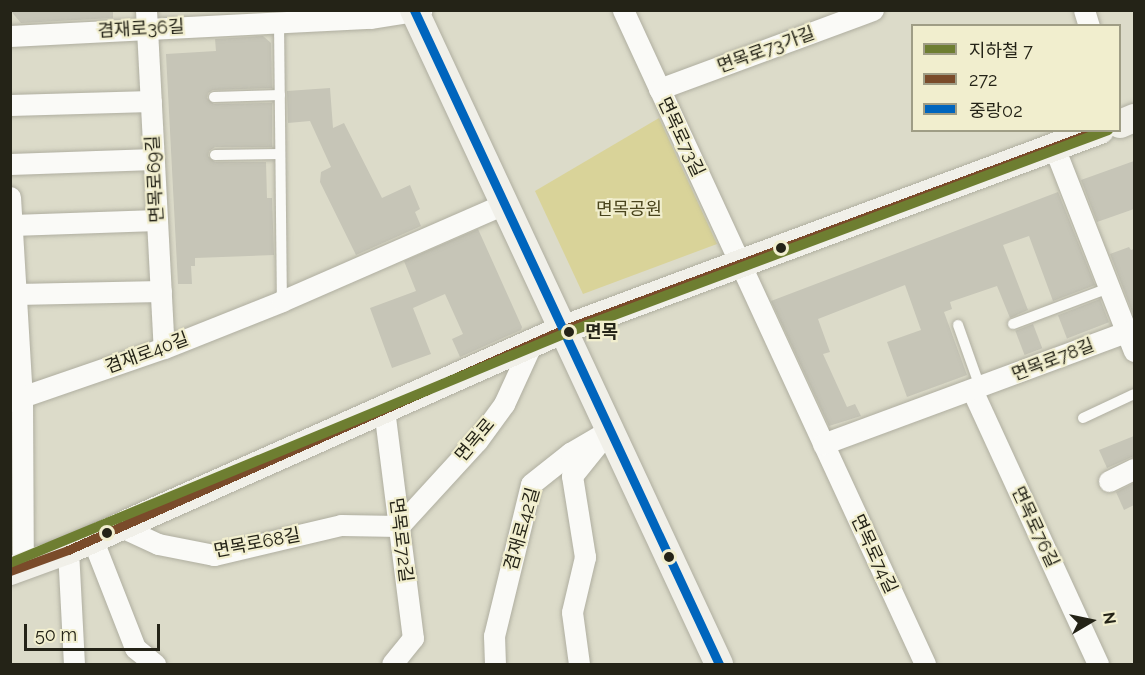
<!DOCTYPE html>
<html>
<head>
<meta charset="utf-8">
<style>
  body { margin:0 }
  #map { position:relative; width:1145px; height:675px; overflow:hidden; background:#dcdbc9; font-family:Raleway,"Noto Sans KR",sans-serif }
  div>[style] { position:absolute }
  .green>* { inset:0; background:#d9d399 }
  .building>* { inset:0; background:#c6c5b7; transform-origin:0 0 }
  .roads { filter:drop-shadow(0 0 2px #afaea0) drop-shadow(0 0 2px #afaea0) }
  .lane>* { height:10px; margin:-5px; padding:0 5px; transform-origin:5px; border-radius:5px; background:#fafaf7 }
  .street>* { height:21px; margin:-10.5px; padding:0 10.5px; transform-origin:10.5px; border-radius:10.5px; background:#fafaf7 }
  .secondary>* { height:28px; margin:-14px; padding:0 14px; transform-origin:14px; border-radius:14px; background:#f1f0e9 }
  .bus-1>* { height:9px; margin:-4.5px; padding:0 4.5px; transform-origin:4.5px; border-radius:4.5px; background:#7a4b2a }
  .bus-2>* { height:9px; margin:-4.5px; padding:0 4.5px; transform-origin:4.5px; border-radius:4.5px; background:#0065bd }
  .metro-1>* { height:10px; margin:-5px; padding:0 5px; transform-origin:5px; border-radius:5px; background:#6e7e31 }
  .dots>* { width:16px; height:16px; translate:-50% -50%; box-sizing:border-box; border:3px solid #f1eece; border-radius:50% }
  span { translate:-50% -50%; white-space:nowrap; text-align:center; line-height:1.15; -webkit-text-stroke:4.5px #f1eece; paint-order:stroke }
  .street-label { font-size:18px; color:#242317 }
  .park-label { font-size:18px; color:#4a451d }
  .stop-label { font-size:18px; color:#242317; font-weight:700 }
  .left { translate:0 -50%; text-align:left }
  .frame { position:absolute; inset:0; border:12px solid #242317; pointer-events:none }
  .legend { position:absolute; left:911px; top:24px; width:210px; height:108px; box-sizing:border-box; background:#f1eece; border:2px solid #9f9d85; margin:0; padding:8px 10px; list-style:none; font-size:18px; color:#242317 }
  .legend li { display:flex; align-items:center; gap:12px; height:30px }
  .legend b { width:30px; border:2px solid #9f9d85 }
  .north { position:absolute; left:1061px; top:591px; width:60px; height:60px; -webkit-text-stroke:4px #f1eece; paint-order:stroke; rotate:81deg; font-size:16px; font-weight:700; line-height:24px; text-align:center; color:#242317 }
  .north::after { content:''; display:block; margin:auto; width:21px; height:27px; background:#242317; clip-path:polygon(50% 0,100% 100%,50% 72%,0 100%) }
  .scale { position:absolute; left:24px; top:624px; width:136px; height:27px; box-sizing:border-box; border:3px solid #242317; border-top:0; padding-left:8px; font-size:18px; line-height:21px; white-space:nowrap; color:#242317; -webkit-text-stroke:4px #f1eece; paint-order:stroke }
</style>
</head>
<body>
<div id="map">
  <div class="green">
    <i style="clip-path:polygon(659px 118px,717px 244px,583px 294px,535px 191px)"></i>
  </div>
  <div class="building">
    <i style="clip-path:polygon(10px 10px,113px 10px,113px 18px,21px 23px)"></i>
    <i style="clip-path:polygon(263px 36px,271px 43px,272px 88px,213px 90px,208px 93px,207px 98px,214px 104px,272px 103px,272px 147px,215px 147px,209px 151px,208px 156px,215px 162px,266px 162px,267px 198px,272px 198px,274px 255px,195px 258px,195px 266px,191px 266px,192px 284px,178px 284px,166px 54px,216px 51px,215px 39px)"></i>
    <i style="clip-path:polygon(330px 88px,333px 128px,344px 123px,382px 198px,410px 185px,420px 209px,415px 212px,421px 226px,356px 255px,320px 182px,321px 172px,331px 167px,310px 121px,288px 123px,287px 91px)"></i>
    <i style="clip-path:polygon(1134px 161px,1134px 209px,1097px 222px,1081px 180px)"></i>
    <i style="clip-path:polygon(1058px 192px,1095px 285px,1053px 301px,1029px 236px,1003px 245px,1028px 310px,1010px 318px,997px 286px,950px 302px,952px 309px,944px 312px,967px 375px,907px 397px,887px 342px,921px 330px,905px 285px,818px 319px,830px 352px,823px 354px,847px 407px,855px 404px,861px 416px,829px 426px,771px 301px)"></i>
    <i style="clip-path:polygon(478px 229px,522px 327px,521px 330px,460px 357px,452px 339px,463px 334px,445px 294px,413px 308px,431px 354px,392px 368px,370px 308px,416px 291px,404px 261px)"></i>
    <i style="clip-path:polygon(1129px 247px,1131px 250px,1134px 249px,1133px 314px,1110px 254px)"></i>
    <i style="left:1100px;top:299px;width:25px;height:45px;rotate:69deg"></i>
    <i style="left:1033px;top:324px;width:26px;height:19px;rotate:69deg"></i>
    <i style="clip-path:polygon(1134px 436px,1134px 456px,1107px 468px,1099px 450px)"></i>
    <i style="clip-path:polygon(1134px 483px,1134px 505px,1124px 510px,1116px 492px)"></i>
  </div>
  <div class="roads">
    <div class="lane">
      <i style="left:279px;top:22px;width:279px;rotate:89.4deg"></i>
      <i style="left:214px;top:97px;width:66px;rotate:-1.7deg"></i>
      <i style="left:215px;top:155px;width:65px;rotate:-0.9deg"></i>
      <i style="left:1013px;top:324px;width:103px;rotate:-20.6deg"></i>
      <i style="left:958px;top:325px;width:66px;rotate:70.5deg"></i>
      <i style="left:1083px;top:418px;width:56px;rotate:-25.2deg"></i>
    </div>
    <div class="street">
      <i style="left:146px;top:10px;width:338px;rotate:87deg"></i>
      <i style="left:623px;top:10px;width:720px;rotate:65.21deg"></i>
      <i style="left:1084px;top:10px;width:17px;rotate:73deg"></i>
      <i style="left:10px;top:36px;width:361px;rotate:-2.9deg"></i>
      <i style="left:371px;top:18px;width:51px;rotate:-9.1deg"></i>
      <i style="left:659px;top:89px;width:228px;rotate:-20.3deg"></i>
      <i style="left:10px;top:105px;width:141px;rotate:-1.6deg"></i>
      <i style="left:1054px;top:147px;width:219px;rotate:68.6deg"></i>
      <i style="left:10px;top:164px;width:144px;rotate:-2deg"></i>
      <i style="left:10px;top:197px;width:201px;rotate:86.6deg"></i>
      <i style="left:22px;top:398px;width:168px;rotate:89.7deg"></i>
      <i style="left:12px;top:225px;width:145px;rotate:-2deg"></i>
      <i style="left:16px;top:294px;width:145px;rotate:-1.2deg"></i>
      <i style="left:972px;top:390px;width:302px;rotate:65.3deg"></i>
      <i style="left:10px;top:401px;width:163px;rotate:-19deg"></i>
      <i style="left:164px;top:348px;width:127px;rotate:-21.7deg"></i>
      <i style="left:282px;top:301px;width:242px;rotate:-23.6deg"></i>
      <i style="left:384px;top:409px;width:231px;rotate:82.8deg"></i>
      <i style="left:413px;top:638px;width:33px;rotate:129deg"></i>
      <i style="left:823px;top:444px;width:332px;rotate:-20.3deg"></i>
      <i style="left:1109px;top:481px;width:28px;rotate:-26deg"></i>
      <i style="left:119px;top:526px;width:43px;rotate:24.8deg"></i>
      <i style="left:158px;top:544px;width:57px;rotate:11.1deg"></i>
      <i style="left:214px;top:555px;width:130px;rotate:-13.3deg"></i>
      <i style="left:341px;top:525px;width:58px;rotate:1deg"></i>
      <i style="left:399px;top:526px;width:115px;rotate:-47.5deg"></i>
      <i style="left:477px;top:441px;width:46px;rotate:-53.9deg"></i>
      <i style="left:504px;top:404px;width:67px;rotate:-65.3deg"></i>
      <i style="left:92px;top:538px;width:118px;rotate:68.6deg"></i>
      <i style="left:135px;top:648px;width:26px;rotate:39deg"></i>
      <i style="left:68px;top:550px;width:114px;rotate:87deg"></i>
      <i style="left:495px;top:664px;width:28px;rotate:-92deg"></i>
      <i style="left:494px;top:636px;width:156px;rotate:-76.3deg"></i>
      <i style="left:531px;top:484px;width:50px;rotate:-38.5deg"></i>
      <i style="left:570px;top:453px;width:44px;rotate:-30.1deg"></i>
      <i style="left:579px;top:664px;width:52px;rotate:-97.7deg"></i>
      <i style="left:572px;top:612px;width:57px;rotate:-76.7deg"></i>
      <i style="left:585px;top:557px;width:82px;rotate:-99.1deg"></i>
      <i style="left:572px;top:476px;width:45px;rotate:-51.3deg"></i>
    </div>
    <div class="secondary">
      <i style="left:414px;top:10px;width:722px;rotate:65deg"></i>
      <i style="left:1120px;top:124px;width:15px;rotate:-23deg"></i>
      <i style="left:10px;top:571px;width:62px;rotate:-19.9deg"></i>
      <i style="left:68px;top:550px;width:541px;rotate:-24.01deg"></i>
      <i style="left:562px;top:330px;width:574px;rotate:-20.39deg"></i>
    </div>
  </div>
  <div class="bus-1">
    <i style="left:10px;top:571px;width:62px;rotate:-19.9deg"></i>
    <i style="left:68px;top:550px;width:541px;rotate:-24.01deg"></i>
    <i style="left:562px;top:330px;width:573px;rotate:-20.43deg"></i>
  </div>
  <div class="bus-2">
    <i style="left:414px;top:10px;width:722px;rotate:65deg"></i>
  </div>
  <div class="metro-1">
    <i style="left:10px;top:563px;width:602px;rotate:-22.47deg"></i>
    <i style="left:566px;top:333px;width:579px;rotate:-20.53deg"></i>
  </div>
  <div class="dots">
    <i style="left:781px;top:248px;background:#242317"></i>
    <i style="left:569px;top:332px;background:#242317"></i>
    <i style="left:107px;top:533px;background:#242317"></i>
    <i style="left:669px;top:557px;background:#242317"></i>
  </div>
  <div class="street-label">
    <span style="left:141px;top:29px;rotate:-3deg">겸재로36길</span>
    <span style="left:766px;top:50px;rotate:-20deg">면목로73가길</span>
    <span style="left:681px;top:137px;rotate:65deg">면목로73길</span>
    <span style="left:155px;top:179px;rotate:-93deg">면목로69길</span>
    <span style="left:147px;top:353px;rotate:-20deg">겸재로40길</span>
    <span style="left:1053px;top:360px;rotate:-21deg">면목로78길</span>
    <span style="left:475px;top:440px;rotate:-50deg">면목로</span>
    <span style="left:1035px;top:527px;rotate:65deg">면목로76길</span>
    <span style="left:522px;top:529px;rotate:-74deg">겸재로42길</span>
    <span style="left:401px;top:540px;rotate:83deg">면목로72길</span>
    <span style="left:257px;top:543px;rotate:-11deg">면목로68길</span>
    <span style="left:874px;top:554px;rotate:65deg">면목로74길</span>
  </div>
  <div class="park-label">
    <span style="left:629px;top:209px">면목공원</span>
  </div>
  <div class="stop-label">
    <span class="left" style="left:585px;top:332px">면목</span>
  </div>
  <div class="frame"></div>
  <ul class="legend">
  <li><b style="height:8px;background:#6e7e31"></b>지하철 7</li>
  <li><b style="height:8px;background:#7a4b2a"></b>272</li>
  <li><b style="height:8px;background:#0065bd"></b>중랑02</li>
  </ul>
  <div class="north">N</div>
  <div class="scale">50 m</div>
</div>
</body>
</html>
